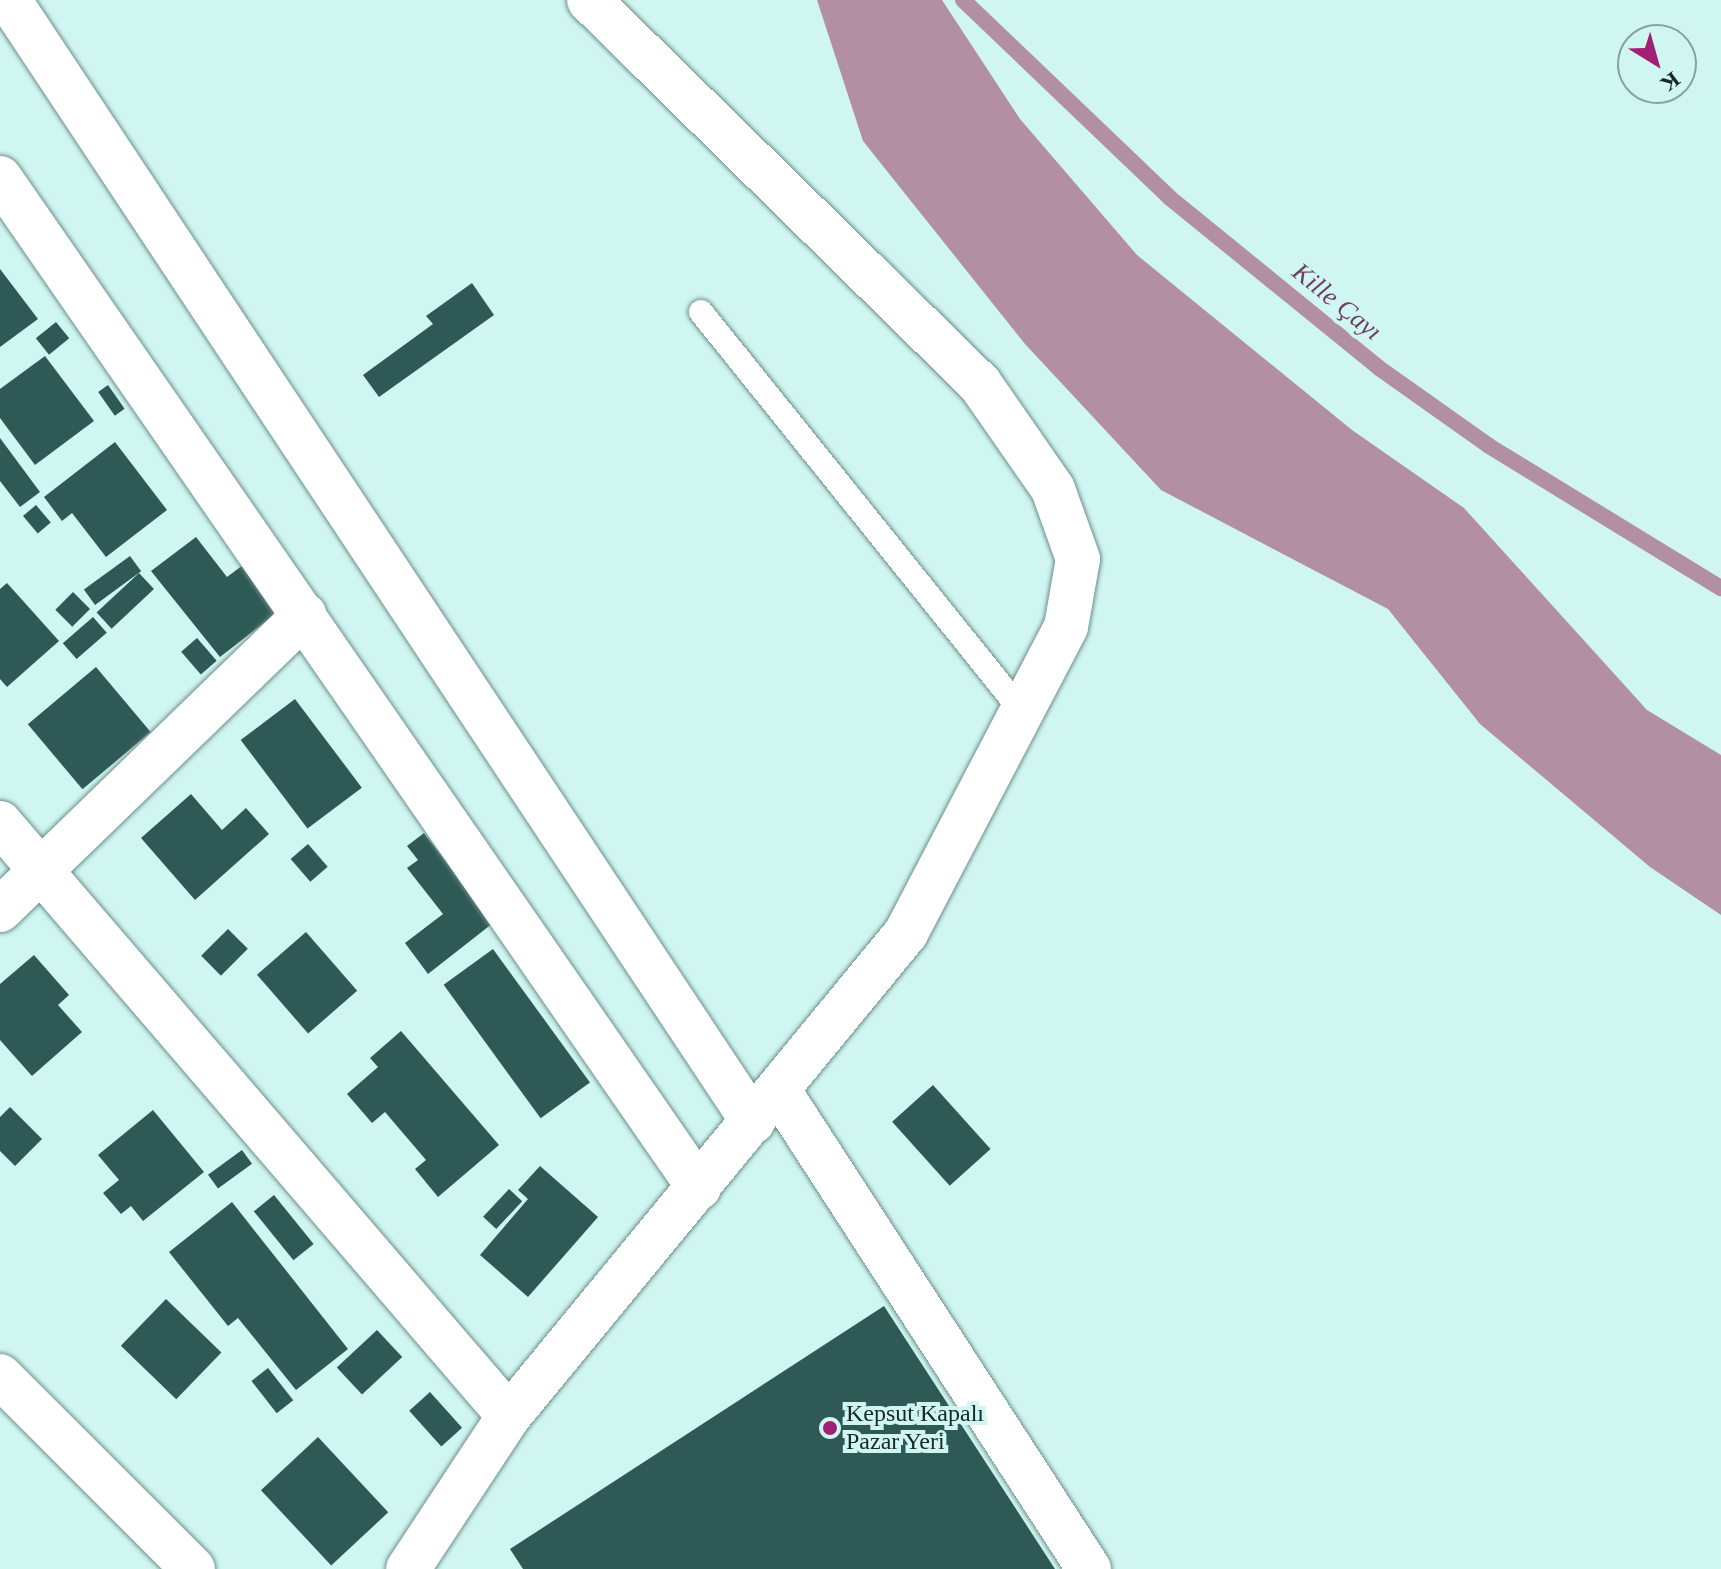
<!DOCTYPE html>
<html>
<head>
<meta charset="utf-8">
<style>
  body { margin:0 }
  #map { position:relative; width:1721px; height:1569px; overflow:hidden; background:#d0f6f1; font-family:Georgia,serif }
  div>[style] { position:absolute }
  .water>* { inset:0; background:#b290a2 }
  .stream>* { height:16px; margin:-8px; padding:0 8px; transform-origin:8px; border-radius:8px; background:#b290a2 }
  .building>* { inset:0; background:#2f5955; transform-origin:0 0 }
  .roads { filter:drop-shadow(0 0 2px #6c8f8b) drop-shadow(0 0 2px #6c8f8b) }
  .lane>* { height:24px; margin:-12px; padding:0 12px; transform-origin:12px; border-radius:12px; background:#fff }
  .street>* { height:44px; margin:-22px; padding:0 22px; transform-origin:22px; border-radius:22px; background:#fff }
  .secondary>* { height:44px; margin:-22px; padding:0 22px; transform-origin:22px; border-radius:22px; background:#fff }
  .dots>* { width:22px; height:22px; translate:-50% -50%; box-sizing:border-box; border:4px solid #d0f6f1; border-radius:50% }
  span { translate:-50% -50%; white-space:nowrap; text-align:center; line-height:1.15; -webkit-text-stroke:8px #d0f6f1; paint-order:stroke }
  .poi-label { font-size:24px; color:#192726 }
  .left { translate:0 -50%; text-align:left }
  .water-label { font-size:26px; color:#703f5b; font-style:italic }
  .north { position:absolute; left:1617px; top:24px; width:80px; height:80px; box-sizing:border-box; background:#d0f6f1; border:2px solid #87a3a0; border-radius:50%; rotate:143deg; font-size:22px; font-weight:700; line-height:32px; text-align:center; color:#192726 }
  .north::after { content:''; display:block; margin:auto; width:28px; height:36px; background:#9f2075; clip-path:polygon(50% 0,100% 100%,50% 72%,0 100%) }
</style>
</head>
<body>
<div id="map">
  <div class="water">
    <i style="clip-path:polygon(817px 0,942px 0,1020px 119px,1137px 255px,1352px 430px,1464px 508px,1647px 710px,1721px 755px,1721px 915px,1650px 867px,1480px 724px,1388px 609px,1161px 490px,1025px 344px,863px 141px)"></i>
  </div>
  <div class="stream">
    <i style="left:963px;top:0;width:286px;rotate:43.7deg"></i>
    <i style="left:1170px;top:198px;width:269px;rotate:39.1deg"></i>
    <i style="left:1379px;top:368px;width:135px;rotate:35.3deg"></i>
    <i style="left:1489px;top:446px;width:272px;rotate:31.5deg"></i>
  </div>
  <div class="building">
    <i style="clip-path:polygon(0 269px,38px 319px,0 347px)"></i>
    <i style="clip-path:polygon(472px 283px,494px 315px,379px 397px,363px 375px,433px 324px,426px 316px)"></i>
    <i style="left:56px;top:322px;width:21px;height:26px;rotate:51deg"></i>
    <i style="clip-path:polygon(45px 356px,94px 421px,35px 465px,0 418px,0 389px)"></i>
    <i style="left:108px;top:385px;width:29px;height:12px;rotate:55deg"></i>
    <i style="clip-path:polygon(0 438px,40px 492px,20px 507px,0 481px)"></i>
    <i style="clip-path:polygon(115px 442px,167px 510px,106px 557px,72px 513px,62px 521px,44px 497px)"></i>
    <i style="left:36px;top:505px;width:23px;height:17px;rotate:50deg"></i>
    <i style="clip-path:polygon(196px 537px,227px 577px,243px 565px,279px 611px,220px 657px,151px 571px)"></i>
    <i style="left:130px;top:556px;width:19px;height:57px;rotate:54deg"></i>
    <i style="left:139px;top:573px;width:22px;height:58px;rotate:47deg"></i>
    <i style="clip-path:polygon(7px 583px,59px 641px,7px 687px,0 679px,0 589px)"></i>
    <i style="left:73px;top:592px;width:24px;height:25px;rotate:45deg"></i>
    <i style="left:93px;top:617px;width:21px;height:40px;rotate:49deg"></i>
    <i style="left:197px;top:638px;width:30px;height:21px;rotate:49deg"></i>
    <i style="left:96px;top:667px;width:85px;height:89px;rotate:50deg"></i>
    <i style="left:295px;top:699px;width:111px;height:68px;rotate:53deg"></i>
    <i style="clip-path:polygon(191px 794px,222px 830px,246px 808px,269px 834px,195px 900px,141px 838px)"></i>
    <i style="clip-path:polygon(424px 833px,493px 923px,428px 974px,405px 943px,443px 914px,407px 868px,418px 860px,407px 846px)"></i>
    <i style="left:308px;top:844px;width:30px;height:23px;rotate:49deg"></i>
    <i style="left:228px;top:929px;width:28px;height:38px;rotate:45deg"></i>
    <i style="left:306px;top:932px;width:78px;height:65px;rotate:49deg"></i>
    <i style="left:493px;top:949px;width:165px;height:61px;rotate:54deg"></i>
    <i style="clip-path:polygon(34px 955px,69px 995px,58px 1005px,82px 1032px,32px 1076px,0 1040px,0 984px)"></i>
    <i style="clip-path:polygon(401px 1031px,499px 1145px,438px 1197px,415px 1169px,426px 1160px,385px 1112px,372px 1123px,347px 1094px,378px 1067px,370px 1058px)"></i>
    <i style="left:933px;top:1085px;width:86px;height:55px;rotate:48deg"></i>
    <i style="clip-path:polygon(10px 1107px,42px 1139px,15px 1166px,0 1151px,0 1117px)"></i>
    <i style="clip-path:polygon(153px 1110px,204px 1172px,143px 1221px,131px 1206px,121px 1214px,103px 1193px,119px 1180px,98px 1155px)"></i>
    <i style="left:242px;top:1150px;width:17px;height:42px;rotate:54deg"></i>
    <i style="clip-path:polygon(540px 1166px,598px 1217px,528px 1297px,480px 1255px,528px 1199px,518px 1190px)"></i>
    <i style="left:509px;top:1189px;width:18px;height:38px;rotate:43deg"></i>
    <i style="left:274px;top:1195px;width:63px;height:26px;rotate:51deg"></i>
    <i style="clip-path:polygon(232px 1202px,348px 1349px,296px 1390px,238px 1318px,228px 1326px,169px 1252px)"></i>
    <i style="left:166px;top:1299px;width:77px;height:65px;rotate:44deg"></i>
    <i style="clip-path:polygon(884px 1306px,1055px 1569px,523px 1569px,510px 1549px)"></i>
    <i style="left:377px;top:1330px;width:37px;height:55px;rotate:47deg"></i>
    <i style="left:268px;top:1368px;width:41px;height:21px;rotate:52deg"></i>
    <i style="left:430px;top:1392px;width:48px;height:28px;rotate:48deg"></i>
    <i style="left:318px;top:1437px;width:103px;height:78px;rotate:47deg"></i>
  </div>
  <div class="roads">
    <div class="lane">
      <i style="left:701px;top:312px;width:516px;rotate:51.22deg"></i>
    </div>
    <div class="street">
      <i style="left:9px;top:0;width:1346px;rotate:56.45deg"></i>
      <i style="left:0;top:178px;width:1228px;rotate:55.31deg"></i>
      <i style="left:0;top:823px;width:781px;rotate:49.36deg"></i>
      <i style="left:0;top:910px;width:424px;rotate:-44.1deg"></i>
      <i style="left:779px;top:1091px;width:570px;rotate:57.04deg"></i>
      <i style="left:408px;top:1569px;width:183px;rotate:-56.6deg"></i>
      <i style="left:509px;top:1416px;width:625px;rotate:-50.58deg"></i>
      <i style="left:906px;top:933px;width:345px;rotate:-62.4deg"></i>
      <i style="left:1066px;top:627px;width:69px;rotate:-80deg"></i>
      <i style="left:1078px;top:559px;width:74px;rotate:-109.7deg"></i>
      <i style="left:1053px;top:489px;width:128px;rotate:-124.8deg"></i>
      <i style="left:980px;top:384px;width:548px;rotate:-135.52deg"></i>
    </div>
    <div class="secondary">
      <i style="left:0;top:1376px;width:273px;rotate:45deg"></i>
    </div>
  </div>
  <div class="dots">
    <i style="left:830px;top:1428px;background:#9f2075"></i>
  </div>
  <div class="poi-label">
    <span class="left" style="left:846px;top:1428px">Kepsut Kapalı<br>Pazar Yeri</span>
  </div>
  <div class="water-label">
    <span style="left:1337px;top:302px;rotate:39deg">Kille Çayı</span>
  </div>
  <div class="north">K</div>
</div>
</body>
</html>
